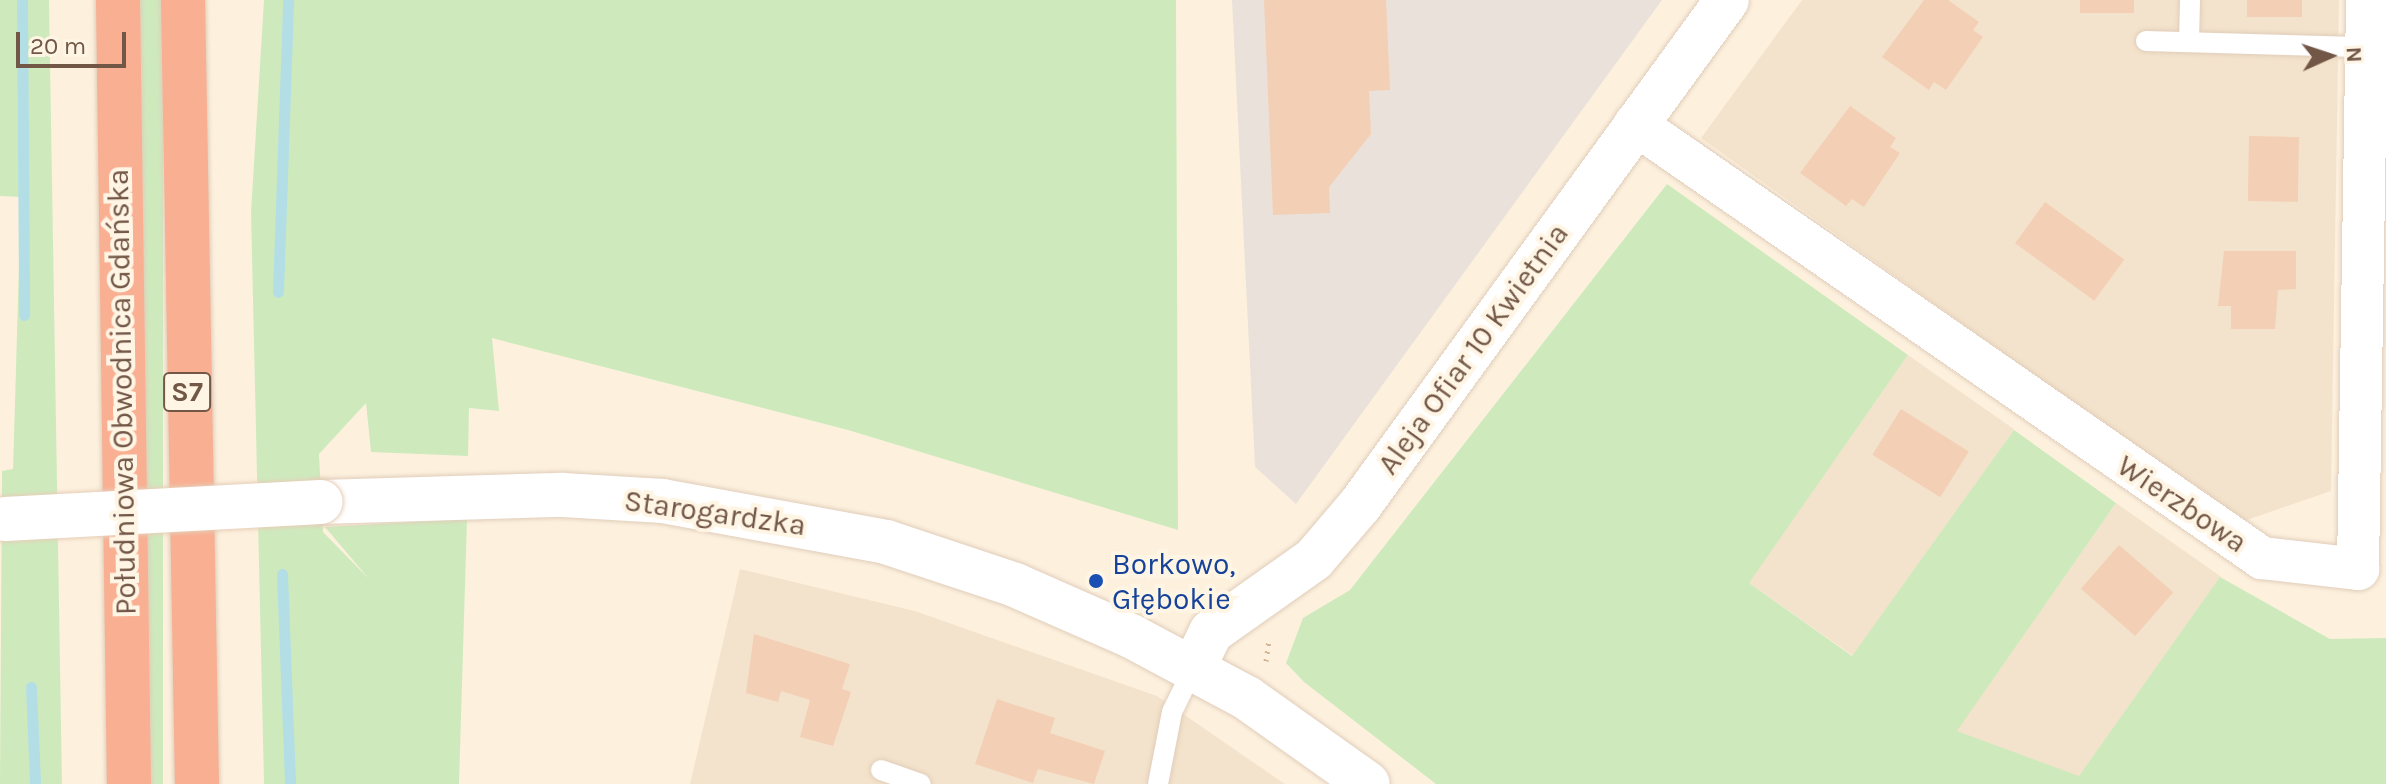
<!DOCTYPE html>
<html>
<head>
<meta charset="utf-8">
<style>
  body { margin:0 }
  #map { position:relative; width:2386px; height:784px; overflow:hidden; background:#fdf1de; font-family:Karla,sans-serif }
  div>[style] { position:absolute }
  .residential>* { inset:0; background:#f4e3cc; transform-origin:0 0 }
  .industrial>* { inset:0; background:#eae2da }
  .green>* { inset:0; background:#ceeabd; transform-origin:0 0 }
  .stream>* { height:11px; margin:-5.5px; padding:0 5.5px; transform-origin:5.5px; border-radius:5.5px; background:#b3dee6 }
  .building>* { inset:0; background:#f3cfb5; transform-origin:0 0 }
  .path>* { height:5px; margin-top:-2.5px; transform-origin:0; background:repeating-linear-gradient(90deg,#d7b299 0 2px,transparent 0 8px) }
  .roads { filter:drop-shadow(0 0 2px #e0cdba) drop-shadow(0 0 2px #e0cdba) }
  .service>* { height:20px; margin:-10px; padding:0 10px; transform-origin:10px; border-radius:10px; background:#fff }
  .minor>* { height:42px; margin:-21px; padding:0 21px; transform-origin:21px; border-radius:21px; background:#fff }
  .tertiary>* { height:44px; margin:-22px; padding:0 22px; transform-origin:22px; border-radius:22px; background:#fff }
  .secondary>* { height:44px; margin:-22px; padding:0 22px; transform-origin:22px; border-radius:22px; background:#fff }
  .motorway>* { height:44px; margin:-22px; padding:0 22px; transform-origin:22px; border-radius:22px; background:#f9af92 }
  .bridges { filter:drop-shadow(0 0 2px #e6ceb8) drop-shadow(0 0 2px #e6ceb8) }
  .secondary-bridge>* { height:44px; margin:-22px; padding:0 22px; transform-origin:22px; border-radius:22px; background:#fff }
  .dots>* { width:22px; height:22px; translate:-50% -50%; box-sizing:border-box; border:4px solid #fff5e5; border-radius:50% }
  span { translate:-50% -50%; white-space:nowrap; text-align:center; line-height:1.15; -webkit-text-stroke:8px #fff5e5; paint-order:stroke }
  .shield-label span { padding:2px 6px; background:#fff5e5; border:2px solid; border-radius:6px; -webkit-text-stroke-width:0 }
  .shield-label { font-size:28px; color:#735746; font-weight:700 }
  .street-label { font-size:30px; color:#735746 }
  .transit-label { font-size:30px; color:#164399 }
  .left { translate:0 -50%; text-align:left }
  .north { position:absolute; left:2290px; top:16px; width:80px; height:80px; -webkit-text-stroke:6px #fff5e5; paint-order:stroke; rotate:87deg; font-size:22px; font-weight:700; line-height:32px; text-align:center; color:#735746 }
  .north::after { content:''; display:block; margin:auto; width:28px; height:36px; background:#735746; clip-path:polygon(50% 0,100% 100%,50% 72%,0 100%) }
  .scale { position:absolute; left:16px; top:32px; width:110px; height:36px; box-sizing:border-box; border:4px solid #735746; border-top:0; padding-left:10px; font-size:24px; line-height:28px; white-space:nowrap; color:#735746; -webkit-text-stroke:6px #fff5e5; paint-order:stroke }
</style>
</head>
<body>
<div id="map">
  <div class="residential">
    <i style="clip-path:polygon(1802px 0,2339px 0,2331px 491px,2241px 522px,1701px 138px)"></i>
    <i style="left:1908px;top:355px;width:130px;height:278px;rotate:35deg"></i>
    <i style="left:2116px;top:503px;width:128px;height:278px;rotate:35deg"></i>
    <i style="clip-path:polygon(740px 569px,915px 611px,1157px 696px,1285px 784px,690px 784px)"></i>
  </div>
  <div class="industrial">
    <i style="clip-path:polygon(1232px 0,1662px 0,1296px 504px,1255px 467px)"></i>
  </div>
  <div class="green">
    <i style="clip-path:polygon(0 0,49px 0,62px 784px,0 784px,2px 471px,13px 469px,21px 197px,0 196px)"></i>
    <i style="left:138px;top:0;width:25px;height:784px"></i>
    <i style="clip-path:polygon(264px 0,1176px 0,1178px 530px,848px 430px,492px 338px,499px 411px,469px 408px,468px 456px,371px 452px,366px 403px,319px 454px,323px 532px,369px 579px,325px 527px,467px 519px,459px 784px,264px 784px,251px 212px)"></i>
    <i style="clip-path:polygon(1667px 184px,1908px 355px,1749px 583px,1852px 656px,2014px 430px,2116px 503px,1957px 731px,2079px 776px,2220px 577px,2330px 639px,2386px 638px,2386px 784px,1436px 784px,1304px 682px,1286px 663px,1303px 618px,1350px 590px)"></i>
  </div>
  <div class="stream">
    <i style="left:22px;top:0;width:315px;rotate:89.6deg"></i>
    <i style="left:278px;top:292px;width:292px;rotate:-88deg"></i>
    <i style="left:282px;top:574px;width:210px;rotate:87.8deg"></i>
    <i style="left:31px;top:687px;width:97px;rotate:87.6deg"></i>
  </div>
  <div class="building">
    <i style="clip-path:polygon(1264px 0,1386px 0,1390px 90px,1369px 91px,1371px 134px,1329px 187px,1330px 213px,1273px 215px)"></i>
    <i style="clip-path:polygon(1924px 0,1948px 0,1979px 22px,1973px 30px,1983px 37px,1946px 90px,1934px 82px,1929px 90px,1882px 57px)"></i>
    <i style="left:2080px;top:0;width:54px;height:13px"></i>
    <i style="left:2247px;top:0;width:55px;height:17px"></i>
    <i style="clip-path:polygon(1850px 106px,1896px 138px,1890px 147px,1900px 153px,1864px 207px,1852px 199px,1846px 206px,1800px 173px)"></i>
    <i style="left:2249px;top:136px;width:50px;height:65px;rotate:1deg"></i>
    <i style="left:2045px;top:202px;width:98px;height:51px;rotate:36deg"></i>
    <i style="clip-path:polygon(2224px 251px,2296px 251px,2296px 289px,2278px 290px,2275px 329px,2231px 329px,2231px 306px,2218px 306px)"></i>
    <i style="left:1901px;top:409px;width:80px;height:54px;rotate:32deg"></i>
    <i style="left:2119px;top:545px;width:72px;height:58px;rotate:41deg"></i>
    <i style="clip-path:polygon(754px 634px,850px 664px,842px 689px,851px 692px,833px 746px,800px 737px,810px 700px,781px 691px,778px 702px,746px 693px)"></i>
    <i style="clip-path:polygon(997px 699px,1055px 718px,1050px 733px,1105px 751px,1094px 784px,1038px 769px,1033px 783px,975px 764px)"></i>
  </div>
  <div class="path">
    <i style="left:1163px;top:605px;width:22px;rotate:-13deg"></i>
    <i style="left:1266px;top:661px;width:22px;rotate:-82deg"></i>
  </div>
  <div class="roads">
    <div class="service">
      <i style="left:2146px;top:41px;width:220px;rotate:1.6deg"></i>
      <i style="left:2189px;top:42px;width:42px;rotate:-88.6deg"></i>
      <i style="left:881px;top:770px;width:42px;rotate:19.3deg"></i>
      <i style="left:1158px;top:784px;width:73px;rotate:-79deg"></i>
      <i style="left:1172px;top:712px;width:48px;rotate:-64deg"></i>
    </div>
    <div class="minor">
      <i style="left:1635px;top:124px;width:763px;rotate:34.69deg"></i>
      <i style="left:2262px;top:558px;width:97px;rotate:6.5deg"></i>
      <i style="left:2358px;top:569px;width:569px;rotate:-89.09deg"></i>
    </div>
    <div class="tertiary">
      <i style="left:1193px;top:669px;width:41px;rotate:-64.1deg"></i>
      <i style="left:1211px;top:632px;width:126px;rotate:-35.3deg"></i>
      <i style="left:1314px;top:559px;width:71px;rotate:-49.6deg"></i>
      <i style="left:1360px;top:505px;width:624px;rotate:-53.99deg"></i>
    </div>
    <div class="secondary">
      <i style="left:321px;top:502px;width:242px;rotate:-1.7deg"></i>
      <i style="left:563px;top:495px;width:100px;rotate:3.4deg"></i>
      <i style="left:663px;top:501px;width:227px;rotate:10.4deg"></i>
      <i style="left:886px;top:542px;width:136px;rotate:18.4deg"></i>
      <i style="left:1015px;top:585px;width:127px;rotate:23.7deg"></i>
      <i style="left:1131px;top:636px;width:132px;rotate:28.1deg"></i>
      <i style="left:1247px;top:698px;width:148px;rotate:35.4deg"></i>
    </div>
    <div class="motorway">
      <i style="left:118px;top:0;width:784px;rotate:89.2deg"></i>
      <i style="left:183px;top:0;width:784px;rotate:88.98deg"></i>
    </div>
  </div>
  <div class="bridges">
    <div class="secondary-bridge">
      <i style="left:5px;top:519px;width:316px;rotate:-3.1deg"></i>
    </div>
  </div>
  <div class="dots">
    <i style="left:1096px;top:581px;background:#1a4fb4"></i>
  </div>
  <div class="shield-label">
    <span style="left:187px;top:392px">S7</span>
  </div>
  <div class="street-label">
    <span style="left:1473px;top:349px;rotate:-54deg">Aleja Ofiar 10 Kwietnia</span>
    <span style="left:122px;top:392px;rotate:-91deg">Południowa Obwodnica Gdańska</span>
    <span style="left:2182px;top:504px;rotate:34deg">Wierzbowa</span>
    <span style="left:715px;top:513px;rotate:8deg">Starogardzka</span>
  </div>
  <div class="transit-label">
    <span class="left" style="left:1112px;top:581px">Borkowo,<br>Głębokie</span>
  </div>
  <div class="north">N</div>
  <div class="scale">20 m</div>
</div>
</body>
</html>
